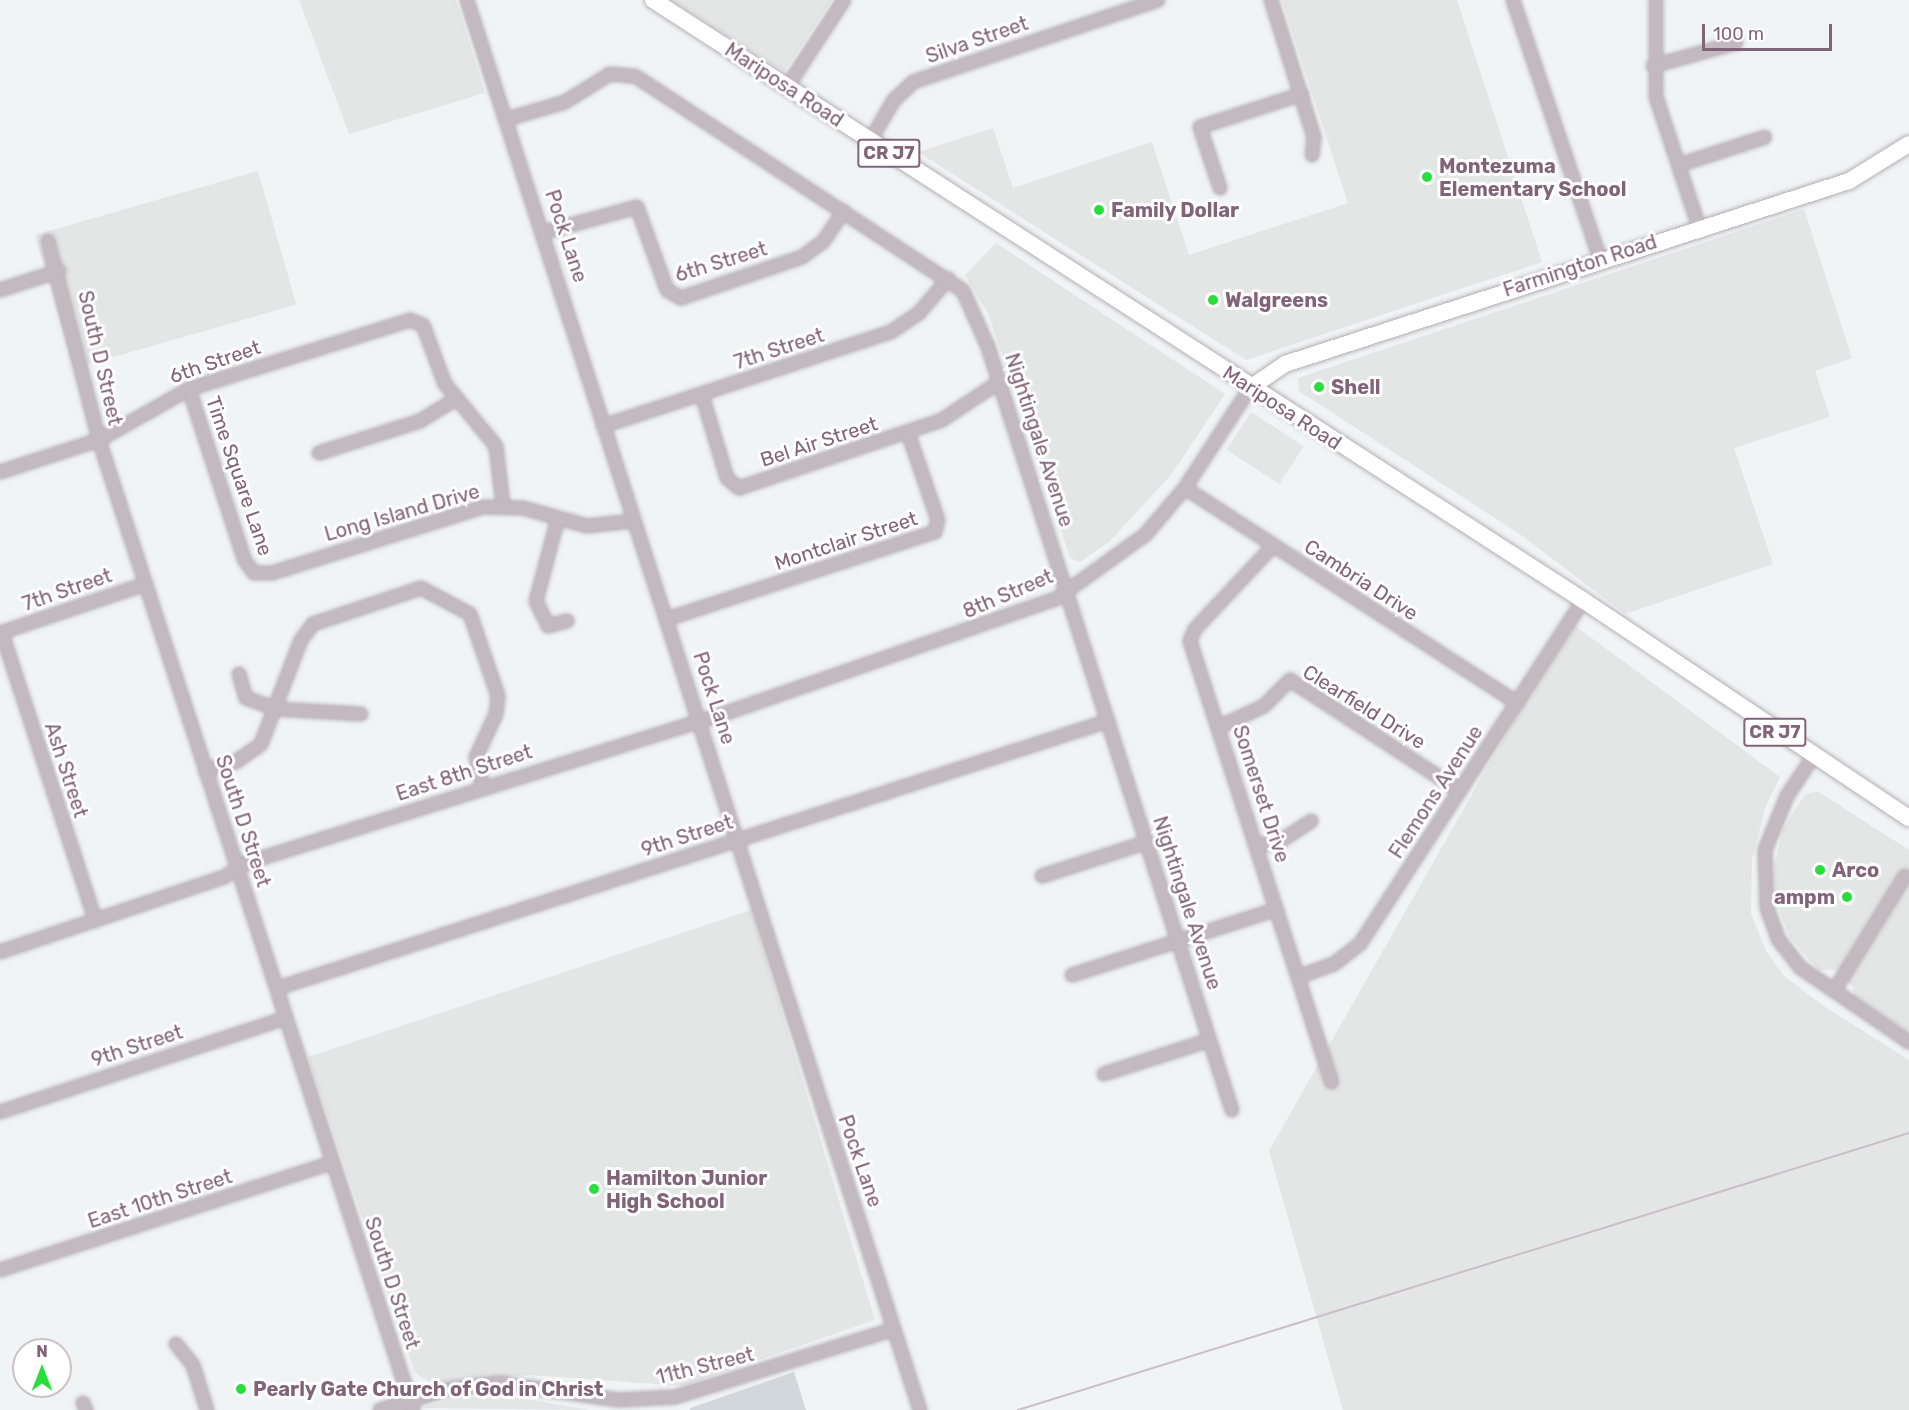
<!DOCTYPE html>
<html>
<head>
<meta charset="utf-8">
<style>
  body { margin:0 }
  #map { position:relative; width:1909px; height:1410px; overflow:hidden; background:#f0f4f4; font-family:Rubik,sans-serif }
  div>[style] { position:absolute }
  .built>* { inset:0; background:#e4e5e5; transform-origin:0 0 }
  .green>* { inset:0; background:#d2d7db }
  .stream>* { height:2px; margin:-1px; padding:0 1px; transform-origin:1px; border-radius:1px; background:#cbbdc9 }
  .roads { filter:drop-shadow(0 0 2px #b7aeb4) drop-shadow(0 0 2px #b7aeb4) }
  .minor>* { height:12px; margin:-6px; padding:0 6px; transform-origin:6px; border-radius:6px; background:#c3bac0 }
  .major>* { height:16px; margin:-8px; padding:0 8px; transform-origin:8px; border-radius:8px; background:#fff }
  .dots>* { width:16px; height:16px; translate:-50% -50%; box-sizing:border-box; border:3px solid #fff; border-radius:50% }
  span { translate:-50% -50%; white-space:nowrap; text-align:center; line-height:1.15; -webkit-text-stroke:6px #fff; paint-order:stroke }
  .shield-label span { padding:2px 4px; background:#fff; border:2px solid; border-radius:4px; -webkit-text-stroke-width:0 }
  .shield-label { font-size:18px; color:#816478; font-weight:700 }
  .street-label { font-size:20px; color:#816478 }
  .poi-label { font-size:20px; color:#816478; font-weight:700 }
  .left { translate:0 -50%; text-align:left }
  .right { translate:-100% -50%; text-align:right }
  .north { position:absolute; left:12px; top:1338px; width:60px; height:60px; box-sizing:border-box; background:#fff; border:2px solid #cdc1c9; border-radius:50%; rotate:0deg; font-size:16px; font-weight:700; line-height:24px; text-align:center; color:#816478 }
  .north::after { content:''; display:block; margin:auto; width:21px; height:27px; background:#27de3b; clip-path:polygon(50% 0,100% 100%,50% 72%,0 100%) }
  .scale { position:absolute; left:1702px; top:24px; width:130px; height:27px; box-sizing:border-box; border:3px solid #816478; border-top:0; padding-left:8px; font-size:18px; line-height:21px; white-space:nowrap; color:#816478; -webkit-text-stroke:4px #fff; paint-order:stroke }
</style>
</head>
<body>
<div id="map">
  <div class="built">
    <i style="clip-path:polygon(299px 0,456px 0,485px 93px,349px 134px)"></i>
    <i style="clip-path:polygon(670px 0,832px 0,784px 72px)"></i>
    <i style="clip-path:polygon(1282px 0,1457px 0,1542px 262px,1246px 360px,918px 152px,993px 128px,1013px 188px,1152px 142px,1189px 255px,1348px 203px)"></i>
    <i style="left:258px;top:171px;width:139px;height:232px;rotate:74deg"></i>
    <i style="clip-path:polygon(1804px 209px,1852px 358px,1815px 371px,1830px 417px,1734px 448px,1773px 564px,1625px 614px,1521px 535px,1299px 391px,1298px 378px)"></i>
    <i style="clip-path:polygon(996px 243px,1225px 394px,1171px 475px,1109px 542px,1080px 562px,1070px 558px,989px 315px,965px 275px)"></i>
    <i style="left:1251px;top:412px;width:63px;height:45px;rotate:33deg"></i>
    <i style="clip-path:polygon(1570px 622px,1780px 777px,1766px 806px,1752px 859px,1751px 913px,1766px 951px,1784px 976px,1825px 1007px,1909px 1060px,1909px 1410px,1343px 1410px,1269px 1151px)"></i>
    <i style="clip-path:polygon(1817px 791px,1909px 850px,1909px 1032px,1854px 996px,1853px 987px,1835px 970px,1819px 970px,1790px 938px,1776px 901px,1774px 867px,1783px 829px,1805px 794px)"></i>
    <i style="clip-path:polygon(751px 910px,875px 1320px,683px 1386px,530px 1375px,429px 1382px,415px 1373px,308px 1057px)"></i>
    <i style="clip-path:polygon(458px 1397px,514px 1397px,589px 1410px,421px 1408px)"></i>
  </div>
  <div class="green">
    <i style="clip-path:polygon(794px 1372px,806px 1410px,690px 1410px,690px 1408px)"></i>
  </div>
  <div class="stream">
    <i style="left:1018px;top:1410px;width:933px;rotate:-17.27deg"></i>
  </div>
  <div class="roads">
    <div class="minor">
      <i style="left:467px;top:0;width:1481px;rotate:72.19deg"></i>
      <i style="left:1271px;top:0;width:144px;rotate:72.6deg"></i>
      <i style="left:1314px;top:137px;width:18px;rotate:96deg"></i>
      <i style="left:1513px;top:0;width:273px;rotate:71.4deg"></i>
      <i style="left:1656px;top:0;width:97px;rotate:90deg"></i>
      <i style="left:1656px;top:97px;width:137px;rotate:71.7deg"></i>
      <i style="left:1653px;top:66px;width:86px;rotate:-15.5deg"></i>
      <i style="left:787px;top:87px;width:104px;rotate:-56.8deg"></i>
      <i style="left:507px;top:119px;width:60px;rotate:-16.3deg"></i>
      <i style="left:565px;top:102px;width:53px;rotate:-31.9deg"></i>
      <i style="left:610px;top:74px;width:25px;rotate:5deg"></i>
      <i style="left:635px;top:76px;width:392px;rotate:33.2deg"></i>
      <i style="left:963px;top:291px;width:61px;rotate:65.9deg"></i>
      <i style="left:988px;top:347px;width:801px;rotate:72.27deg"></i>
      <i style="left:870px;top:141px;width:48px;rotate:-59.7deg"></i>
      <i style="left:894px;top:100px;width:26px;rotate:-43deg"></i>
      <i style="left:913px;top:82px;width:258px;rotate:-18.5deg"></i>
      <i style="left:1679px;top:165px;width:90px;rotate:-18deg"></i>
      <i style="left:1220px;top:188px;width:64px;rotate:-108.2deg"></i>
      <i style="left:1200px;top:127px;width:107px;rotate:-17.9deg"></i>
      <i style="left:545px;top:232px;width:95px;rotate:-15.2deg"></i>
      <i style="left:637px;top:207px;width:88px;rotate:70.1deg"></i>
      <i style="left:667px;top:290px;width:16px;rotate:30deg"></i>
      <i style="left:681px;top:298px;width:128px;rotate:-18.7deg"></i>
      <i style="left:802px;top:257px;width:26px;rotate:-36deg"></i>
      <i style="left:823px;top:242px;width:37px;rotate:-56deg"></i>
      <i style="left:48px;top:241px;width:205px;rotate:75.6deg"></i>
      <i style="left:99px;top:440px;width:1020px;rotate:72.06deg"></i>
      <i style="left:0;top:290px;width:62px;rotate:-17.9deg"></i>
      <i style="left:189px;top:389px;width:181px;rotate:72deg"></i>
      <i style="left:245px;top:561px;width:15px;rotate:53deg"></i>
      <i style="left:254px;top:573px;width:18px"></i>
      <i style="left:272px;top:573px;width:221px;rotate:-17.4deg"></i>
      <i style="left:483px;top:507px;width:40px;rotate:1.4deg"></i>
      <i style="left:523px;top:508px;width:66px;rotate:15.7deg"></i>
      <i style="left:587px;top:526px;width:46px;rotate:-6.2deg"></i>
      <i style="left:702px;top:395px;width:87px;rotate:73.2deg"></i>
      <i style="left:727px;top:478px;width:16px;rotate:40deg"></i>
      <i style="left:739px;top:488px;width:214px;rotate:-18.5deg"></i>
      <i style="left:942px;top:420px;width:69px;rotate:-33.7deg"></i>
      <i style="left:603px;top:426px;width:303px;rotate:-18.1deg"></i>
      <i style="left:891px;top:332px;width:34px;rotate:-34deg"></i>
      <i style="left:919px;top:313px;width:45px;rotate:-49.5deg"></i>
      <i style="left:319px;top:453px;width:106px;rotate:-17.6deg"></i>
      <i style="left:420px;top:421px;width:42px;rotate:-31.4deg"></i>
      <i style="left:0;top:472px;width:104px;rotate:-17.9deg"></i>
      <i style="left:99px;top:440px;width:103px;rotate:-29.5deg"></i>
      <i style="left:189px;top:389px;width:232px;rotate:-17.3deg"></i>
      <i style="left:410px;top:320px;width:14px;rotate:21deg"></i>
      <i style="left:423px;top:325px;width:63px;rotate:69.6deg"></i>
      <i style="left:445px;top:384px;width:80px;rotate:50.6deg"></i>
      <i style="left:496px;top:446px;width:60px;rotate:83.3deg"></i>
      <i style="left:1185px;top:488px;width:396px;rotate:32.9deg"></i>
      <i style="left:558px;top:518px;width:86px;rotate:104.8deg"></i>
      <i style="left:536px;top:601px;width:28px;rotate:64deg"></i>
      <i style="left:548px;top:626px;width:20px;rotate:-15deg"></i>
      <i style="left:1273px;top:546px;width:114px;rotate:133.2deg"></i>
      <i style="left:1195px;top:629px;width:13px;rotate:113deg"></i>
      <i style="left:1190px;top:641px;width:463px;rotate:72.2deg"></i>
      <i style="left:667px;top:619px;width:282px;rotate:-18deg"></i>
      <i style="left:935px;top:532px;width:12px;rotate:-76deg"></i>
      <i style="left:938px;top:520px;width:92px;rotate:-109deg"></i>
      <i style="left:0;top:633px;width:154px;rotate:-18.6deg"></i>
      <i style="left:2px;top:633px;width:302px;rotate:72deg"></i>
      <i style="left:239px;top:674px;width:25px;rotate:74deg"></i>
      <i style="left:246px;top:698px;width:32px;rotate:20deg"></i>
      <i style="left:276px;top:709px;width:85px;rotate:3.4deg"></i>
      <i style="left:1219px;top:727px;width:50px;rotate:-25deg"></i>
      <i style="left:1264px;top:706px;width:37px;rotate:-45deg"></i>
      <i style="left:1290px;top:680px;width:203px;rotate:33.1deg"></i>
      <i style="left:1813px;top:757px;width:47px;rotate:123.7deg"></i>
      <i style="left:1787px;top:796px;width:58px;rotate:112.2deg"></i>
      <i style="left:1765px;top:850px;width:58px;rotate:88deg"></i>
      <i style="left:1767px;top:908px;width:33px;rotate:70deg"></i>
      <i style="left:1778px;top:939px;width:37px;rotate:52deg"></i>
      <i style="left:1801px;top:968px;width:131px;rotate:34.4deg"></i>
      <i style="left:205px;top:771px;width:34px;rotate:-17deg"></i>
      <i style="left:237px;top:761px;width:29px;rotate:-35deg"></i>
      <i style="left:261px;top:744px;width:111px;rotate:-69deg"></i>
      <i style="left:301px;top:640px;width:20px;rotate:-53deg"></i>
      <i style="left:313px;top:624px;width:114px;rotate:-18.4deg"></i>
      <i style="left:421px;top:588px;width:55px;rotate:28deg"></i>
      <i style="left:470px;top:614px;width:87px;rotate:71.1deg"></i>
      <i style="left:498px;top:696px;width:18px;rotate:96deg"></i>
      <i style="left:496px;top:714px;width:47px;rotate:114.9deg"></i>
      <i style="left:476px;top:757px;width:32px;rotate:77deg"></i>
      <i style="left:1257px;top:846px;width:26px;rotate:-13deg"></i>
      <i style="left:1282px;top:840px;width:35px;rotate:-33deg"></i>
      <i style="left:1042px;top:876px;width:110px;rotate:-17.9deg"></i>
      <i style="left:0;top:952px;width:236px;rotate:-18.5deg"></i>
      <i style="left:224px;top:877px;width:26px;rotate:-32deg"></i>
      <i style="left:246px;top:863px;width:503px;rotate:-17.35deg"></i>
      <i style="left:726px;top:713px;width:349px;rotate:-19.1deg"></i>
      <i style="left:1056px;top:599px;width:111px;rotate:-35.8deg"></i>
      <i style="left:1146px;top:534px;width:60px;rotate:-49.7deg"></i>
      <i style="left:1185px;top:488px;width:119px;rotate:-57deg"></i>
      <i style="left:1072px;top:975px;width:215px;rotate:-17.8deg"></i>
      <i style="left:1298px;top:977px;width:38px;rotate:-20deg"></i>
      <i style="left:1334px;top:964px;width:33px;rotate:-38deg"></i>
      <i style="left:1360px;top:944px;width:410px;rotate:-57deg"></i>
      <i style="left:278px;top:988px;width:872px;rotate:-17.83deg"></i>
      <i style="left:1834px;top:991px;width:135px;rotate:-58.3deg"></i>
      <i style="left:1104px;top:1074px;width:111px;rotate:-17.8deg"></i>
      <i style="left:0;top:1112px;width:301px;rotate:-18.2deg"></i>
      <i style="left:0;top:1270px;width:349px;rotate:-17.9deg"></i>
      <i style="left:176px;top:1344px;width:27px;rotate:51deg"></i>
      <i style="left:193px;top:1365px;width:47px;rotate:72.7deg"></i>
      <i style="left:83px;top:1403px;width:8px;rotate:67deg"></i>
      <i style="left:380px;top:1410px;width:71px;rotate:-17.2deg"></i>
      <i style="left:448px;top:1389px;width:51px;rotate:-6.7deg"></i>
      <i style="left:499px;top:1383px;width:120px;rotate:8.1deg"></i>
      <i style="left:618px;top:1400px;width:57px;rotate:-3deg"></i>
      <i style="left:675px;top:1397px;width:229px;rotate:-17.2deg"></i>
    </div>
    <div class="major">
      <i style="left:653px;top:0;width:1107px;rotate:32.83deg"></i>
      <i style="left:1583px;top:600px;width:392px;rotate:33.8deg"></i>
      <i style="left:1250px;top:388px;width:42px;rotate:-34.4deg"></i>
      <i style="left:1285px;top:364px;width:593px;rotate:-17.98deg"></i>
      <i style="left:1849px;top:181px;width:70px;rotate:-31.7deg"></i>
    </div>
  </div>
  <div class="dots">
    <i style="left:1427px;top:177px;background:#27de3b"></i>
    <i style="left:1099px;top:210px;background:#27de3b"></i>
    <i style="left:1213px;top:300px;background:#27de3b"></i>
    <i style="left:1319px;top:387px;background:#27de3b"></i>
    <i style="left:1820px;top:870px;background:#27de3b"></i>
    <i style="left:1847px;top:897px;background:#27de3b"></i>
    <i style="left:594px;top:1189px;background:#27de3b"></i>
    <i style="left:241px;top:1389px;background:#27de3b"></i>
  </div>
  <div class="shield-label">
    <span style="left:889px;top:153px">CR J7</span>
    <span style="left:1775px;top:732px">CR J7</span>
  </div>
  <div class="street-label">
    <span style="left:977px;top:40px;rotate:-19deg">Silva Street</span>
    <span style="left:784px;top:85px;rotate:33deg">Mariposa Road</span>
    <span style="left:566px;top:236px;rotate:72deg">Pock Lane</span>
    <span style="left:721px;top:262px;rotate:-17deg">6th Street</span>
    <span style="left:1580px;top:266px;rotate:-18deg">Farmington Road</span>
    <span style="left:779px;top:349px;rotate:-18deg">7th Street</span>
    <span style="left:100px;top:358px;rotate:77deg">South D Street</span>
    <span style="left:215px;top:362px;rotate:-19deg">6th Street</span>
    <span style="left:1282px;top:408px;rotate:33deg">Mariposa Road</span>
    <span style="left:1039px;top:440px;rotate:72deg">Nightingale Avenue</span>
    <span style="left:819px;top:442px;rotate:-18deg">Bel Air Street</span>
    <span style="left:239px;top:476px;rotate:71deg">Time Square Lane</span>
    <span style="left:402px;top:513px;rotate:-16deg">Long Island Drive</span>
    <span style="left:846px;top:541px;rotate:-18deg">Montclair Street</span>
    <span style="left:1361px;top:580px;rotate:33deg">Cambria Drive</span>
    <span style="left:67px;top:590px;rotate:-19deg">7th Street</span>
    <span style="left:1008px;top:594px;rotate:-23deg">8th Street</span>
    <span style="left:714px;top:698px;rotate:72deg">Pock Lane</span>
    <span style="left:1364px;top:707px;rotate:32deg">Clearfield Drive</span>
    <span style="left:66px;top:770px;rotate:72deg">Ash Street</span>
    <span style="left:464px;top:773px;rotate:-18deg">East 8th Street</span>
    <span style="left:1436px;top:792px;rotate:-57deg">Flemons Avenue</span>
    <span style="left:1261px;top:794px;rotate:72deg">Somerset Drive</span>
    <span style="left:243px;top:821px;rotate:72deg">South D Street</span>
    <span style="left:687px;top:836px;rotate:-18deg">9th Street</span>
    <span style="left:1187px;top:903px;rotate:72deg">Nightingale Avenue</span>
    <span style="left:137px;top:1046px;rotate:-18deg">9th Street</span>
    <span style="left:860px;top:1161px;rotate:71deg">Pock Lane</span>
    <span style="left:160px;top:1199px;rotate:-18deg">East 10th Street</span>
    <span style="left:392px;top:1283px;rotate:72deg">South D Street</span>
    <span style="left:705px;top:1366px;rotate:-14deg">11th Street</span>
  </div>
  <div class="poi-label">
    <span class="left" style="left:1439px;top:178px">Montezuma<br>Elementary School</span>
    <span class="left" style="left:1111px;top:210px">Family Dollar</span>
    <span class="left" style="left:1225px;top:300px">Walgreens</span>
    <span class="left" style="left:1331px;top:387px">Shell</span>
    <span class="left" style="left:1832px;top:870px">Arco</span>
    <span class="right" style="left:1835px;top:897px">ampm</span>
    <span class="left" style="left:606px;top:1190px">Hamilton Junior<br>High School</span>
    <span class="left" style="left:253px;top:1389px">Pearly Gate Church of God in Christ</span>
  </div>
  <div class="north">N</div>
  <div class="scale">100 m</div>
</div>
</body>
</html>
